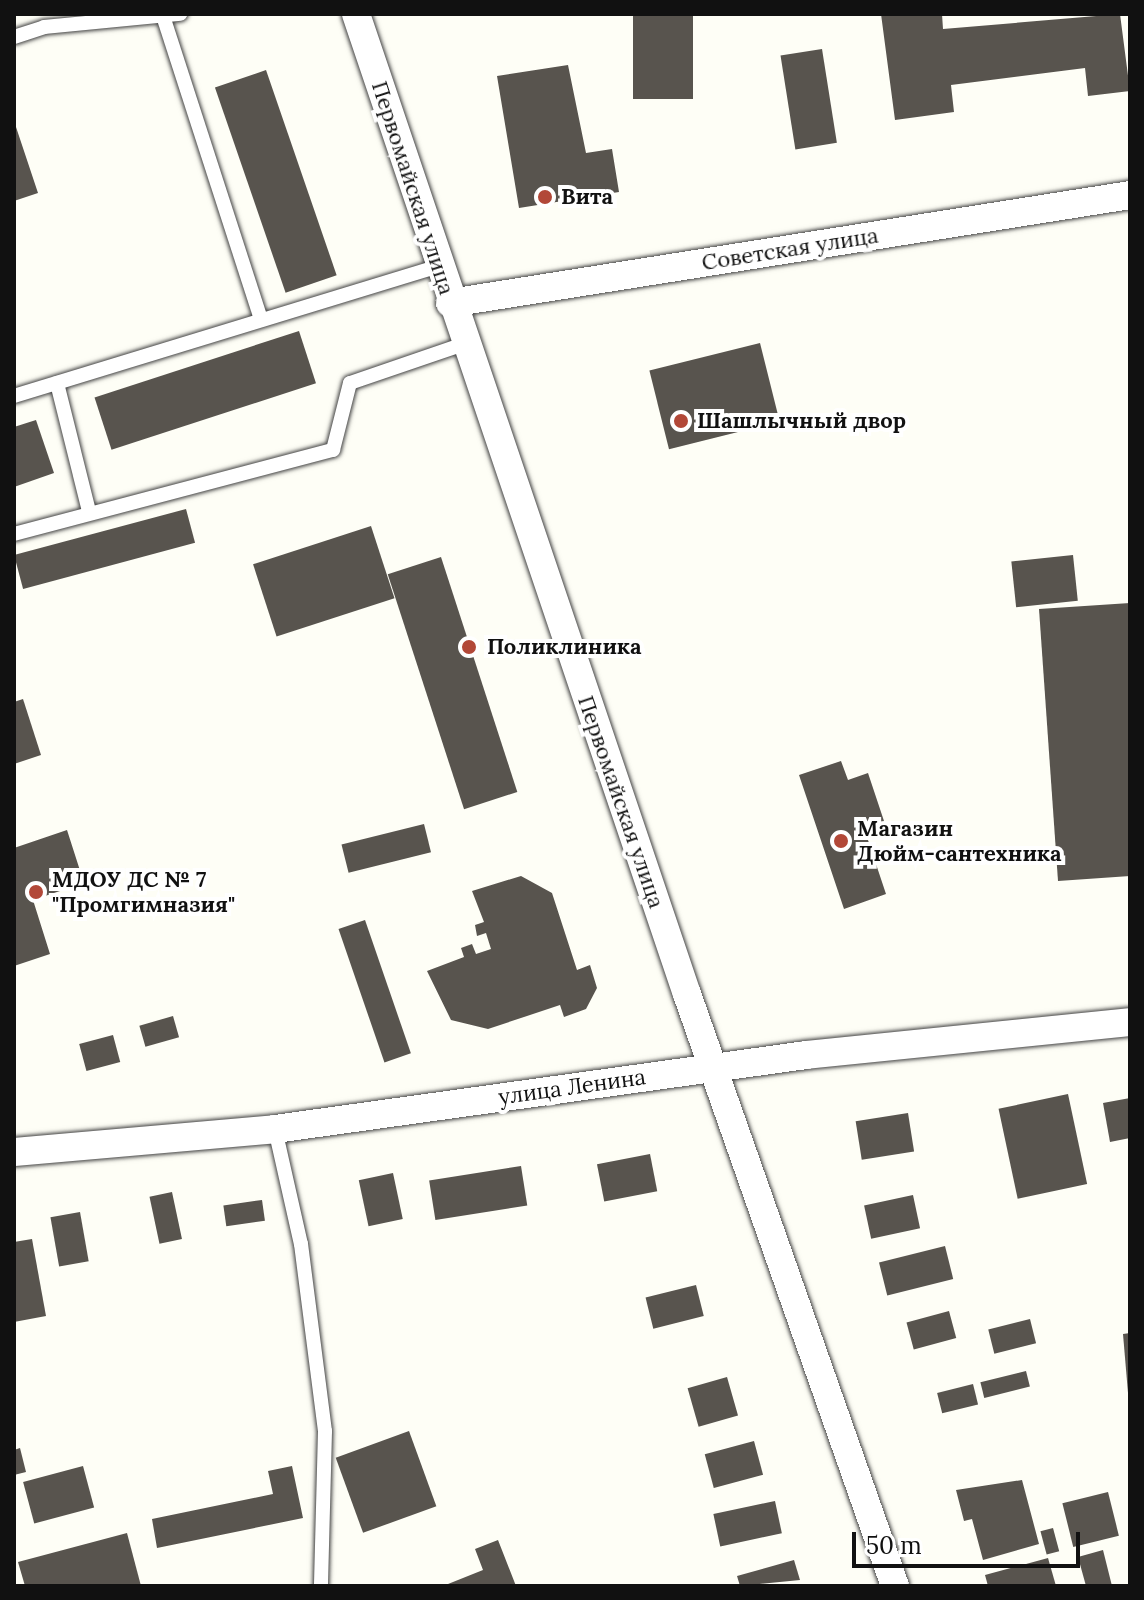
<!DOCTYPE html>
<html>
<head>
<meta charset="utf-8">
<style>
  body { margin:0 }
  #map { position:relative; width:1144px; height:1600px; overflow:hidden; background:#fefef6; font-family:Lora,serif }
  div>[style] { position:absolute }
  .building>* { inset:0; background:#58544e; transform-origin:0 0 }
  .roads { filter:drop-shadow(0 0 2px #444) drop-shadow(0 0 2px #444) }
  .lane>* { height:14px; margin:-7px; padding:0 7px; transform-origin:7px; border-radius:7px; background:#fff }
  .street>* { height:28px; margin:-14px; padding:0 14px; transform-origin:14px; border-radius:14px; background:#fff }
  .dots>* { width:22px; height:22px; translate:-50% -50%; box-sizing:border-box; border:4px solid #fff; border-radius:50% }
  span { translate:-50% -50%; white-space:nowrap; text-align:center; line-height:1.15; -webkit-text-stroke:8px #fff; paint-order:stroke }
  .street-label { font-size:22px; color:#111 }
  .poi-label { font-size:22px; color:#111; font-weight:700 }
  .left { translate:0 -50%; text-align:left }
  .frame { position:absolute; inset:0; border:16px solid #111; pointer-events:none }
  .scale { position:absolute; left:852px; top:1532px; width:228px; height:36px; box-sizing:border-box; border:4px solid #111; border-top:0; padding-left:10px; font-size:24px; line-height:28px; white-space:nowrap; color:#111; -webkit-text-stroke:6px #fff; paint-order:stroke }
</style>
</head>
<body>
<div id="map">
  <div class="building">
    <i style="left:633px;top:14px;width:60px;height:85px"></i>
    <i style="clip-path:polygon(881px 14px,942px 14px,943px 29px,1120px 14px,1130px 91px,1088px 96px,1085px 68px,951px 85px,954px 112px,895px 120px)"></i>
    <i style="left:822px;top:49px;width:95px;height:42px;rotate:81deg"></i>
    <i style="clip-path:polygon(568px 65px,586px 153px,612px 149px,619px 192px,519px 208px,497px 76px)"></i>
    <i style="left:266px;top:70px;width:217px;height:54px;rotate:71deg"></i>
    <i style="clip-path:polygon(14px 121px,38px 193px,14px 201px)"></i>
    <i style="left:299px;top:331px;width:55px;height:215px;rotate:72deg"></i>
    <i style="left:760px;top:343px;width:81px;height:114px;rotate:76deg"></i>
    <i style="clip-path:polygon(36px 420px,54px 473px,14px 487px,14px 427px)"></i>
    <i style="left:186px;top:509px;width:35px;height:178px;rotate:75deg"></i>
    <i style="left:371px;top:526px;width:76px;height:124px;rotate:72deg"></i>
    <i style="left:1073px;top:555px;width:46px;height:62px;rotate:84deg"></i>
    <i style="left:441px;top:557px;width:247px;height:56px;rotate:72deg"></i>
    <i style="clip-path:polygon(1130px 603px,1130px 876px,1058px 881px,1039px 609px)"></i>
    <i style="clip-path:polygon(23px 699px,41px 755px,14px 764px,14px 702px)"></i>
    <i style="clip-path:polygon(841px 761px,848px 780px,868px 773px,887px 830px,867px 837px,886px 894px,844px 909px,799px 775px)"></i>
    <i style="left:424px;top:824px;width:29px;height:85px;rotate:76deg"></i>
    <i style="clip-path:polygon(67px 830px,84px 883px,33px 900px,50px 954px,14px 966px,14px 848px)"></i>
    <i style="clip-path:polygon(521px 876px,552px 893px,577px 970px,590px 965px,597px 988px,586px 1009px,564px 1017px,560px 1005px,488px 1029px,451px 1020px,427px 971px,464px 957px,461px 948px,472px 944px,476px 954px,491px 949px,486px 933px,477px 936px,475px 925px,484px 922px,472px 891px)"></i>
    <i style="left:365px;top:920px;width:141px;height:28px;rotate:71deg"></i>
    <i style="left:173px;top:1016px;width:22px;height:35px;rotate:74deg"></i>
    <i style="left:113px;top:1035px;width:28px;height:35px;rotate:75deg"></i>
    <i style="left:1068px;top:1094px;width:92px;height:71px;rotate:78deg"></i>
    <i style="clip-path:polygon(1130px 1098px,1130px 1138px,1110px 1142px,1103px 1103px)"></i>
    <i style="left:908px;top:1113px;width:39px;height:53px;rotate:81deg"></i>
    <i style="left:650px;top:1154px;width:38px;height:54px;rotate:79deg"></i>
    <i style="left:521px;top:1166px;width:40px;height:93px;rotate:81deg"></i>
    <i style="left:393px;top:1173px;width:47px;height:35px;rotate:78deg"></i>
    <i style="left:172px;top:1192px;width:48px;height:23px;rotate:78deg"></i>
    <i style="left:913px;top:1195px;width:34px;height:50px;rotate:78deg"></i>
    <i style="left:262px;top:1200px;width:21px;height:39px;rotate:82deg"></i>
    <i style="left:80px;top:1212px;width:50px;height:30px;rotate:80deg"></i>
    <i style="clip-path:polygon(32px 1239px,46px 1316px,14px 1322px,14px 1242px)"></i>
    <i style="left:945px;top:1246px;width:34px;height:68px;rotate:76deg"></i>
    <i style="left:696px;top:1285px;width:32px;height:52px;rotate:76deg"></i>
    <i style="left:949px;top:1311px;width:28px;height:44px;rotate:75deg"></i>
    <i style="left:1030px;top:1319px;width:25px;height:43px;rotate:76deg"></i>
    <i style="clip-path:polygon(1130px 1333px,1130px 1393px,1128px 1393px,1123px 1334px)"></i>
    <i style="left:1026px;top:1371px;width:16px;height:47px;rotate:76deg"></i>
    <i style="left:727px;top:1377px;width:40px;height:41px;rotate:74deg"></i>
    <i style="left:973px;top:1384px;width:21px;height:37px;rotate:76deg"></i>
    <i style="left:409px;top:1431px;width:80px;height:78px;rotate:70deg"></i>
    <i style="left:754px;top:1441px;width:35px;height:51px;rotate:75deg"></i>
    <i style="clip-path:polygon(20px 1448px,26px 1472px,14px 1475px,14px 1450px)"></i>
    <i style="left:83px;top:1466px;width:43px;height:62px;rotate:75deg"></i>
    <i style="clip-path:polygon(292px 1466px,303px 1518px,157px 1548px,152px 1519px,273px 1494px,268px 1471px)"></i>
    <i style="clip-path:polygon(1022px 1480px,1039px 1544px,983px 1560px,972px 1519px,964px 1521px,956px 1490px)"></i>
    <i style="left:1108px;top:1492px;width:45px;height:47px;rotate:76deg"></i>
    <i style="left:775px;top:1501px;width:33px;height:63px;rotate:78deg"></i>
    <i style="left:1053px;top:1528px;width:24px;height:13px;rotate:75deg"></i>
    <i style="clip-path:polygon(127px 1533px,141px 1586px,25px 1586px,18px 1562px)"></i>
    <i style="clip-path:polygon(498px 1540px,516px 1586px,443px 1586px,483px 1570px,475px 1549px)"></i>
    <i style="clip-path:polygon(1103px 1550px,1112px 1586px,1086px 1586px,1078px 1557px)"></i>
    <i style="clip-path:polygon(1048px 1558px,1056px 1586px,988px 1586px,985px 1575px)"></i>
    <i style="clip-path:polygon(794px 1560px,800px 1580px,740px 1586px,737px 1576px)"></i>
  </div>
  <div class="roads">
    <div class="lane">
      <i style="left:164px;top:19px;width:315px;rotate:72.1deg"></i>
      <i style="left:14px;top:37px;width:32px;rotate:-18deg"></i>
      <i style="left:44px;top:27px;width:137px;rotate:-5.5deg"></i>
      <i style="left:57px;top:383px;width:132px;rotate:76deg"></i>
      <i style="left:14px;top:396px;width:444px;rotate:-17deg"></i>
      <i style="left:14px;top:534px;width:330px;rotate:-14.8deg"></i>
      <i style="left:333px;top:450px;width:69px;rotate:-75.8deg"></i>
      <i style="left:350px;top:383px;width:120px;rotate:-18.9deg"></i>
      <i style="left:275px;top:1129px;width:118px;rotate:77.3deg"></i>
      <i style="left:301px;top:1244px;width:189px;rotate:82.7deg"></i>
      <i style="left:325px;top:1431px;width:155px;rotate:91.5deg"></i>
    </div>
    <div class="street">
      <i style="left:356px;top:14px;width:1034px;rotate:71.34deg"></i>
      <i style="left:687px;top:994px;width:627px;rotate:70.64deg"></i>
      <i style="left:450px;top:303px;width:689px;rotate:-9.02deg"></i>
      <i style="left:14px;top:1152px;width:262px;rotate:-5deg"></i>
      <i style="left:275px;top:1129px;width:536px;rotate:-7.93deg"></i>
      <i style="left:806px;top:1055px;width:326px;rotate:-5.8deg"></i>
    </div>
  </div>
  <div class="dots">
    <i style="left:545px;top:197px;background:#b24838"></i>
    <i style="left:681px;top:421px;background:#b24838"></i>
    <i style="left:469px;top:647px;background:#b24838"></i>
    <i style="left:841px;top:841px;background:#b24838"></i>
    <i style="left:36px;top:892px;background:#b24838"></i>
  </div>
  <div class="street-label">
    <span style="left:413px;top:188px;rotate:72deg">Первомайская улица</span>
    <span style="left:790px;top:249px;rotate:-9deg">Советская улица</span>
    <span style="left:621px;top:802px;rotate:71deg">Первомайская улица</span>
    <span style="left:572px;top:1087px;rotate:-8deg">улица Ленина</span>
  </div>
  <div class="poi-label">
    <span class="left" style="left:561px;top:197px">Вита</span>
    <span class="left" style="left:697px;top:421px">Шашлычный двор</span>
    <span class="left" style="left:487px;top:647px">Поликлиника</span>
    <span class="left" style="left:857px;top:841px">Магазин<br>Дюйм-сантехника</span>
    <span class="left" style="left:52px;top:892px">МДОУ ДС № 7<br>"Промгимназия"</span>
  </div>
  <div class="frame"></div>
  <div class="scale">50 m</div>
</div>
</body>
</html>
